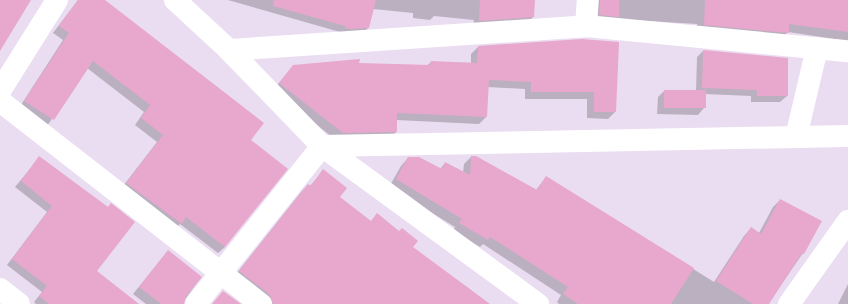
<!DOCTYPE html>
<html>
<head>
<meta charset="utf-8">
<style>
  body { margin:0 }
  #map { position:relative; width:848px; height:304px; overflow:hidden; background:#eadcf1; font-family:"Titillium Web",sans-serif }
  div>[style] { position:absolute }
  .shadow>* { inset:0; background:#0003 }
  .building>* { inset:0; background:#e8a7cd; transform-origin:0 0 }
  .street>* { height:22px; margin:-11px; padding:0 11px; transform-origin:11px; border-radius:11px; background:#fff }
  .secondary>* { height:22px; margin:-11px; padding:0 11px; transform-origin:11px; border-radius:11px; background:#fff }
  span { translate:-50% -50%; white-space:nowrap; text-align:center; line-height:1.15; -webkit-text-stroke:3px #fff; paint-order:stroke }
</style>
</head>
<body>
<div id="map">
  <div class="shadow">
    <i style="clip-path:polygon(78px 0,104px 0,250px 140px,225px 247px,218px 253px,180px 224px,174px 230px,120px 190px,157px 142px,135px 125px,144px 112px,87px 68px,47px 126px,19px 108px,63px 40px,53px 33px)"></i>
    <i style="clip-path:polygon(228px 0,534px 0,533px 17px,527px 23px,473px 26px,474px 20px,434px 16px,430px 20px,413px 18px,413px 13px,373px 9px,368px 28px,362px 34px,340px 32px)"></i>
    <i style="clip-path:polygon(593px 0,848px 0,848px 41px,788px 32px,780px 40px,697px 32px,697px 24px,615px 19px,592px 22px)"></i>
    <i style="clip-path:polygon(582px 40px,615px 112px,608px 119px,587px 118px,587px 99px,525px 99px,525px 89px,487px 87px,486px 117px,479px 124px,396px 120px,396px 132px,389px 139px,336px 140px,273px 90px,293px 66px,358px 64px,427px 66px,431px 62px,471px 63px,471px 54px,478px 47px)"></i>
    <i style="clip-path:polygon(703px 51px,787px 96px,780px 102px,751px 102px,751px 96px,705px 94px,704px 108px,698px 115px,657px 114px,658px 97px,664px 91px,696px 91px,697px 57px)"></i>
    <i style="clip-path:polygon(471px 157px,536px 190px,546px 177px,714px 282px,744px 236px,751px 228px,759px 233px,773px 207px,780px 200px,803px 253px,768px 304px,559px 304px,557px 302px,561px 295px,483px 244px,480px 247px,453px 231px,455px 227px,389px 187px,401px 166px,408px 158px,440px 169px,445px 163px,463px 173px,464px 164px)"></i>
    <i style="clip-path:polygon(34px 164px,95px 271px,120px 304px,36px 304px,34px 302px,42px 292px,7px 265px,47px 212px,15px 187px)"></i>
    <i style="clip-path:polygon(323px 171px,339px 197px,371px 222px,467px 287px,488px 304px,265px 304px,233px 278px,302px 191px,308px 185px,310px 186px)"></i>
    <i style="clip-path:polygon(168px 251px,201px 277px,183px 302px,184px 304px,146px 304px,133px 294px)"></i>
    <i style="clip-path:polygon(848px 284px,848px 304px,838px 304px)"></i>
  </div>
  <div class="building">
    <i style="clip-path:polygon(0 0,31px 0,0 51px)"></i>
    <i style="clip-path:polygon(78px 0,105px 0,264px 123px,251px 140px,288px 169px,225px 247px,186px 217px,182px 224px,126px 183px,163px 135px,141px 118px,150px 105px,93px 61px,54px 120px,24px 101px,69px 33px,59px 26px)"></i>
    <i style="clip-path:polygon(274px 0,376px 0,369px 28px,349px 29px,345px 28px,345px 26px,273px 6px)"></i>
    <i style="clip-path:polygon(480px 0,535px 0,534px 17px,479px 21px)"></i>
    <i style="clip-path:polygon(600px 0,619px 0,619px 17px,599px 15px)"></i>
    <i style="clip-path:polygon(705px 0,848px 0,848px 32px,789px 24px,789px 33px,704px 25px)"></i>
    <i style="clip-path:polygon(582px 39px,619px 42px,616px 112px,594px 112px,594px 92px,531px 92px,531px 82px,489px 80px,487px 117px,397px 113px,397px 132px,343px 133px,279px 83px,293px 65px,360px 59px,359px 63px,430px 65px,431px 61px,477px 63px,478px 46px)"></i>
    <i style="clip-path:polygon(703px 50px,788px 58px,788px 96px,757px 96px,757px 90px,702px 88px)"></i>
    <i style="left:664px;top:90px;width:42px;height:18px"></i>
    <i style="clip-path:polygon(39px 156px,108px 207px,111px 203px,135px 222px,97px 271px,139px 304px,49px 304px,39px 296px,47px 286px,12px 259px,52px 206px,21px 181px)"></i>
    <i style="clip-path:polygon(471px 156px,476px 156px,537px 190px,546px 176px,694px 268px,671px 304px,578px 304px,563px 294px,568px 287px,490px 237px,488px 240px,459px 223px,462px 219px,396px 179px,408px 157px,419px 157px,442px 169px,445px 162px,470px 175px)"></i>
    <i style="clip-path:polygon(323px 169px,347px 188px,340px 197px,371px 221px,377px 213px,399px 231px,402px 228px,418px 241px,413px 247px,490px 304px,273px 304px,269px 294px,239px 271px,308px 184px,311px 186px)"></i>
    <i style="clip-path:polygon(780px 199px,822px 221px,804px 254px,802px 253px,769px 304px,753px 304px,716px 281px,751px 227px,761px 234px)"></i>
    <i style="clip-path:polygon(168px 250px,202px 277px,186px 296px,184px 304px,161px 304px,139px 287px)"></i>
    <i style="clip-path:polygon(223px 291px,241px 304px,212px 304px)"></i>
  </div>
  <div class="street">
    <i style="left:586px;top:26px;width:26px;rotate:-86deg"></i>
    <i style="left:229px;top:50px;width:358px;rotate:-3.8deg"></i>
    <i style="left:586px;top:26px;width:263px;rotate:5.5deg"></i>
    <i style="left:0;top:91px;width:107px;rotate:-57.9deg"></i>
    <i style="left:0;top:101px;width:331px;rotate:37.9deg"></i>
    <i style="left:796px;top:137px;width:91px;rotate:-76.7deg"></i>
    <i style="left:0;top:289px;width:24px;rotate:38deg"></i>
    <i style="left:196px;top:304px;width:202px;rotate:-51.4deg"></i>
    <i style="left:322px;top:146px;width:526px;rotate:-1.09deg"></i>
    <i style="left:789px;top:304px;width:102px;rotate:-54.6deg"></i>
  </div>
  <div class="secondary">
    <i style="left:175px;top:0;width:74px;rotate:42.8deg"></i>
    <i style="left:229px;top:50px;width:134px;rotate:45.9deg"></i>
    <i style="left:322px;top:146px;width:268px;rotate:36.2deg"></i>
  </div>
</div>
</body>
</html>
